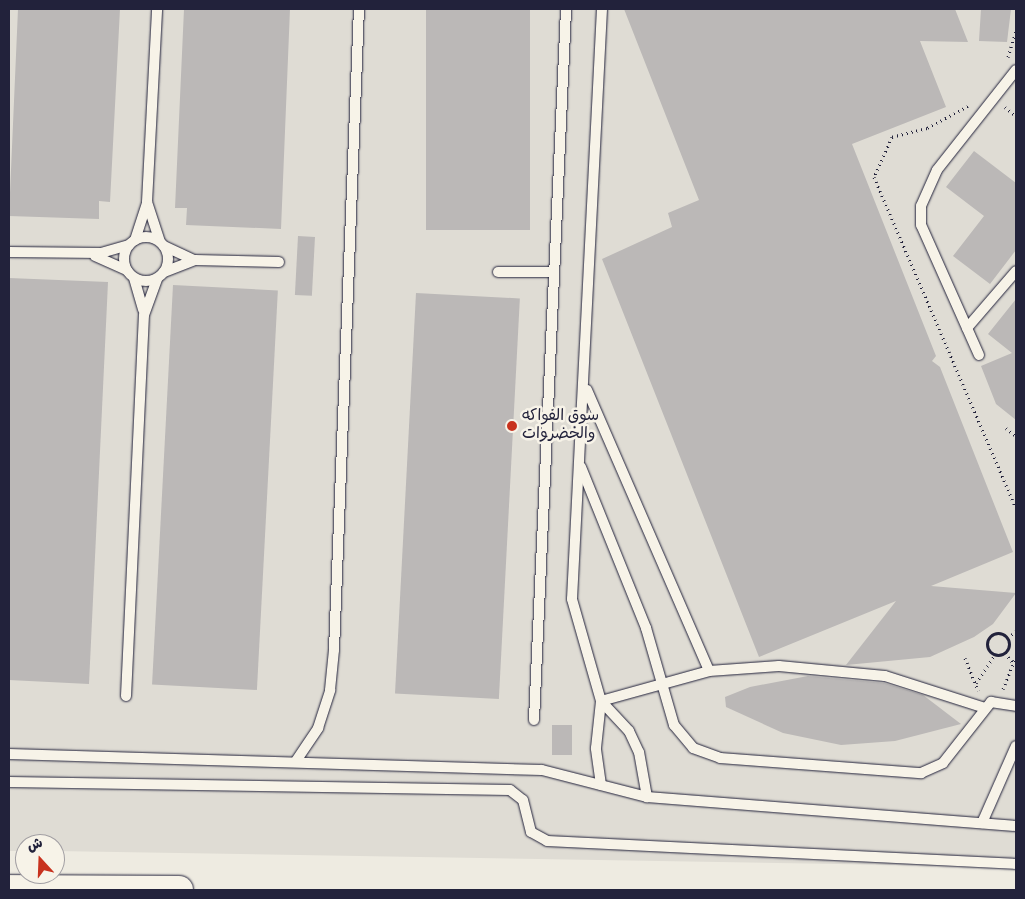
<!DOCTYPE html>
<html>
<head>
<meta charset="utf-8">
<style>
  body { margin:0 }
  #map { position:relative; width:1025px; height:899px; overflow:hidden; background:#eeebe1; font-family:Dekko,"Playpen Sans Arabic",sans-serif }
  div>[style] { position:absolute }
  .built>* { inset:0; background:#dfdcd4 }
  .building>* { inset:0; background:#bbb8b7; transform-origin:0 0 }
  .path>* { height:3px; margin-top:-1.5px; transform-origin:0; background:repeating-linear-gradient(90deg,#22223b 0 1px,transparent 0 5px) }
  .path>.ring { margin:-1.5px; padding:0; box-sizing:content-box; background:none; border:3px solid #22223b; border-radius:50% }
  .roads { filter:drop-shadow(0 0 1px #22223b) drop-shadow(0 0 1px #22223b) }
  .service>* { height:10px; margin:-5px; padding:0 5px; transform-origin:5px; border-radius:5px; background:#f7f3e8 }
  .service>.ring { margin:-5px; padding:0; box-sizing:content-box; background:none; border:10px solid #f7f3e8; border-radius:50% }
  .primary>* { height:28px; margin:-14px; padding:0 14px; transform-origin:14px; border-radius:14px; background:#f7f3e8 }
  .dots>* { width:14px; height:14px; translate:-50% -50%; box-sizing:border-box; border:2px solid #f7f3e8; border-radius:50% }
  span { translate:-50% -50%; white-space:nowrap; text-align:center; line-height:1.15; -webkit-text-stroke:5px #f7f3e8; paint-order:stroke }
  .poi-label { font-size:16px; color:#22223b }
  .left { translate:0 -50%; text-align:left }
  .frame { position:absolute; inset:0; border:10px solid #22223b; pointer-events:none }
  .north { position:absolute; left:15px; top:834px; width:50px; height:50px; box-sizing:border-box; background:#f7f3e8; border:1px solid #a29fa3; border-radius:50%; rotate:340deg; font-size:14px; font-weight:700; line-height:20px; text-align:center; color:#22223b }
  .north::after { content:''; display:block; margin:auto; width:18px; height:22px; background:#c8321e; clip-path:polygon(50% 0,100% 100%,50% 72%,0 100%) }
</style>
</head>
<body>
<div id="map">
  <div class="built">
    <i style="clip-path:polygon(9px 9px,1016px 9px,1016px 867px,55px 851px,55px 844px,25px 844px,25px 851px,9px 851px)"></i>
  </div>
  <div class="building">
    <i style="clip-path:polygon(18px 9px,120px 9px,110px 202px,99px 201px,99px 219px,9px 216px)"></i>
    <i style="clip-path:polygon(184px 9px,290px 9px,281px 229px,186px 225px,187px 208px,175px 208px)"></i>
    <i style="left:426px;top:9px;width:104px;height:221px"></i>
    <i style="clip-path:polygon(624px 9px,955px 9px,968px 42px,920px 41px,946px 107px,852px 144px,936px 356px,932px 361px,940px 367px,1013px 552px,931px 586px,1016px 593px,993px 624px,974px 637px,930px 657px,846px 665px,896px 601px,759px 657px,602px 259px,672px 227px,668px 213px,699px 200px)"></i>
    <i style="clip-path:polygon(981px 9px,1011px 9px,1007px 42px,979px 41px)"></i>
    <i style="clip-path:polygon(974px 151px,1016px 183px,1016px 250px,990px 284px,953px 256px,984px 216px,946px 187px)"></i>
    <i style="left:298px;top:236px;width:17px;height:59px;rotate:3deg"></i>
    <i style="clip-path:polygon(9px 278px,108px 282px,89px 684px,9px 680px)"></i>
    <i style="left:173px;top:285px;width:105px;height:400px;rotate:3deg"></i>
    <i style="left:416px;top:293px;width:104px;height:401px;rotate:3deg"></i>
    <i style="clip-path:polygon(1016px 299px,1016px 420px,996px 404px,981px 366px,1012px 353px,988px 334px)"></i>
    <i style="clip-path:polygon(808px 676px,884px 683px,923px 695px,961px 724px,895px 741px,841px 745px,783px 733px,726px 707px,725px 697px,750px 687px)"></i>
    <i style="left:552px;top:725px;width:20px;height:30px"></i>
  </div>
  <div class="path">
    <i style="left:1008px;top:57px;width:28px;rotate:-73deg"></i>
    <i style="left:968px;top:106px;width:47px;rotate:151.8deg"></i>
    <i style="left:927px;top:128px;width:36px;rotate:166deg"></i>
    <i style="left:892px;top:137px;width:44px;rotate:114.2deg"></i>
    <i style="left:874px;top:177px;width:360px;rotate:66.8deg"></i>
    <i style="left:1005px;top:107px;width:14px;rotate:39deg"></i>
    <i style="left:1006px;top:428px;width:13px;rotate:39deg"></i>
    <i class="ring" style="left:987px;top:633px;width:19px;height:19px"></i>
    <i style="left:1008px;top:638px;width:11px;rotate:-41deg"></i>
    <i style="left:1005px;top:653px;width:14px;rotate:51deg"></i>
    <i style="left:965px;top:658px;width:35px;rotate:68deg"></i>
    <i style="left:976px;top:683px;width:34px;rotate:-56deg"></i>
    <i style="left:1003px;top:689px;width:35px;rotate:-68deg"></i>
  </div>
  <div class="roads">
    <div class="service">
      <i style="left:148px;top:205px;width:38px;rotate:72deg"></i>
      <i class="ring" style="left:124px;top:237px;width:34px;height:34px"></i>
      <i style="left:135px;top:240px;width:40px;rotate:-72deg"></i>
      <i style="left:147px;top:202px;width:193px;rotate:-87deg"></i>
      <i style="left:164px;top:246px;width:33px;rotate:25deg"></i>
      <i style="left:9px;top:252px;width:92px;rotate:0.6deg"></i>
      <i style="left:101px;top:253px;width:29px;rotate:-16deg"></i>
      <i style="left:95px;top:256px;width:35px;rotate:24deg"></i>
      <i style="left:164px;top:272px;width:33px;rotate:-21deg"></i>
      <i style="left:195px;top:260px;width:84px;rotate:1.4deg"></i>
      <i style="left:498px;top:272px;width:55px"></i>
      <i style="left:134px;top:278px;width:33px;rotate:74deg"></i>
      <i style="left:967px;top:328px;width:75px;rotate:-49.3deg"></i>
      <i style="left:979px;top:355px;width:142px;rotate:-114deg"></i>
      <i style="left:921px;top:225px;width:19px;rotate:-90deg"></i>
      <i style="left:921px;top:206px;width:39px;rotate:-66deg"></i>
      <i style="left:937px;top:170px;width:127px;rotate:-51.7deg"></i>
      <i style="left:587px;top:390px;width:306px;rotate:66.5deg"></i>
      <i style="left:581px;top:467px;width:174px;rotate:68deg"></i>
      <i style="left:646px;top:628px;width:101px;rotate:73.9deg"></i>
      <i style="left:674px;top:725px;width:30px;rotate:50deg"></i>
      <i style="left:693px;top:748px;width:29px;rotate:20deg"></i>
      <i style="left:720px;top:758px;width:202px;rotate:4.3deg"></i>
      <i style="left:921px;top:773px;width:24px;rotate:-24deg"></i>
      <i style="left:943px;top:763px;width:78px;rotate:-51.8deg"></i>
      <i style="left:991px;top:702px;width:25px;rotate:9deg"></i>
      <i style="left:126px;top:696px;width:381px;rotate:-87.3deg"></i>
      <i style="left:144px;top:315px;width:38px;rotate:-70deg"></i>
      <i style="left:601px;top:701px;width:112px;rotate:-15.5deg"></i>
      <i style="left:709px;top:671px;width:70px;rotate:-4.1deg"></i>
      <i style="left:779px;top:666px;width:106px;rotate:5.4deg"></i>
      <i style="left:885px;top:676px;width:105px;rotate:17.7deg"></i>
      <i style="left:601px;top:701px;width:41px;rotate:47deg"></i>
      <i style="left:629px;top:731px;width:23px;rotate:65deg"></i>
      <i style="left:639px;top:752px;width:46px;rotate:79.9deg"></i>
      <i style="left:534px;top:720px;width:712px;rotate:-87.42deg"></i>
      <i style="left:9px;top:754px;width:533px;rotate:1.72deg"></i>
      <i style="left:542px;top:770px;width:108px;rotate:14.4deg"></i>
      <i style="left:647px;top:797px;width:370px;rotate:4.5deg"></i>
      <i style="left:296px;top:761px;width:40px;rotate:-56deg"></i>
      <i style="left:318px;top:728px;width:40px;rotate:-72deg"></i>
      <i style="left:330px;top:690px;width:40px;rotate:-84.3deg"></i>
      <i style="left:334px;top:650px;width:641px;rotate:-87.77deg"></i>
      <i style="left:9px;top:782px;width:501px;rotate:0.91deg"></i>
      <i style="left:510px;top:790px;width:16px;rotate:38deg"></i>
      <i style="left:523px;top:800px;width:33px;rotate:76deg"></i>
      <i style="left:531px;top:832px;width:18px;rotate:29deg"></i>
      <i style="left:547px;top:841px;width:470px;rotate:2.8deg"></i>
      <i style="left:601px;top:785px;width:37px;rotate:-98deg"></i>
      <i style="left:596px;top:748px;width:47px;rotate:-83.9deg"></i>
      <i style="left:601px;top:701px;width:106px;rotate:-105.9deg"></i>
      <i style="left:572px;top:599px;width:591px;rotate:-87.09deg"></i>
      <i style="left:982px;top:823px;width:84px;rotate:-66.2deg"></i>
    </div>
    <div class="primary">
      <i style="left:9px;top:889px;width:170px;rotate:0.3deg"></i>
    </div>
  </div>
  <div class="dots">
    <i style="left:512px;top:426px;background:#c8321e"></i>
  </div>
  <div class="poi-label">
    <span class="left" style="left:522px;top:426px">سوق الفواكه<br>والخضروات</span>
  </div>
  <div class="frame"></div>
  <div class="north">ش</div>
</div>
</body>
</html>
